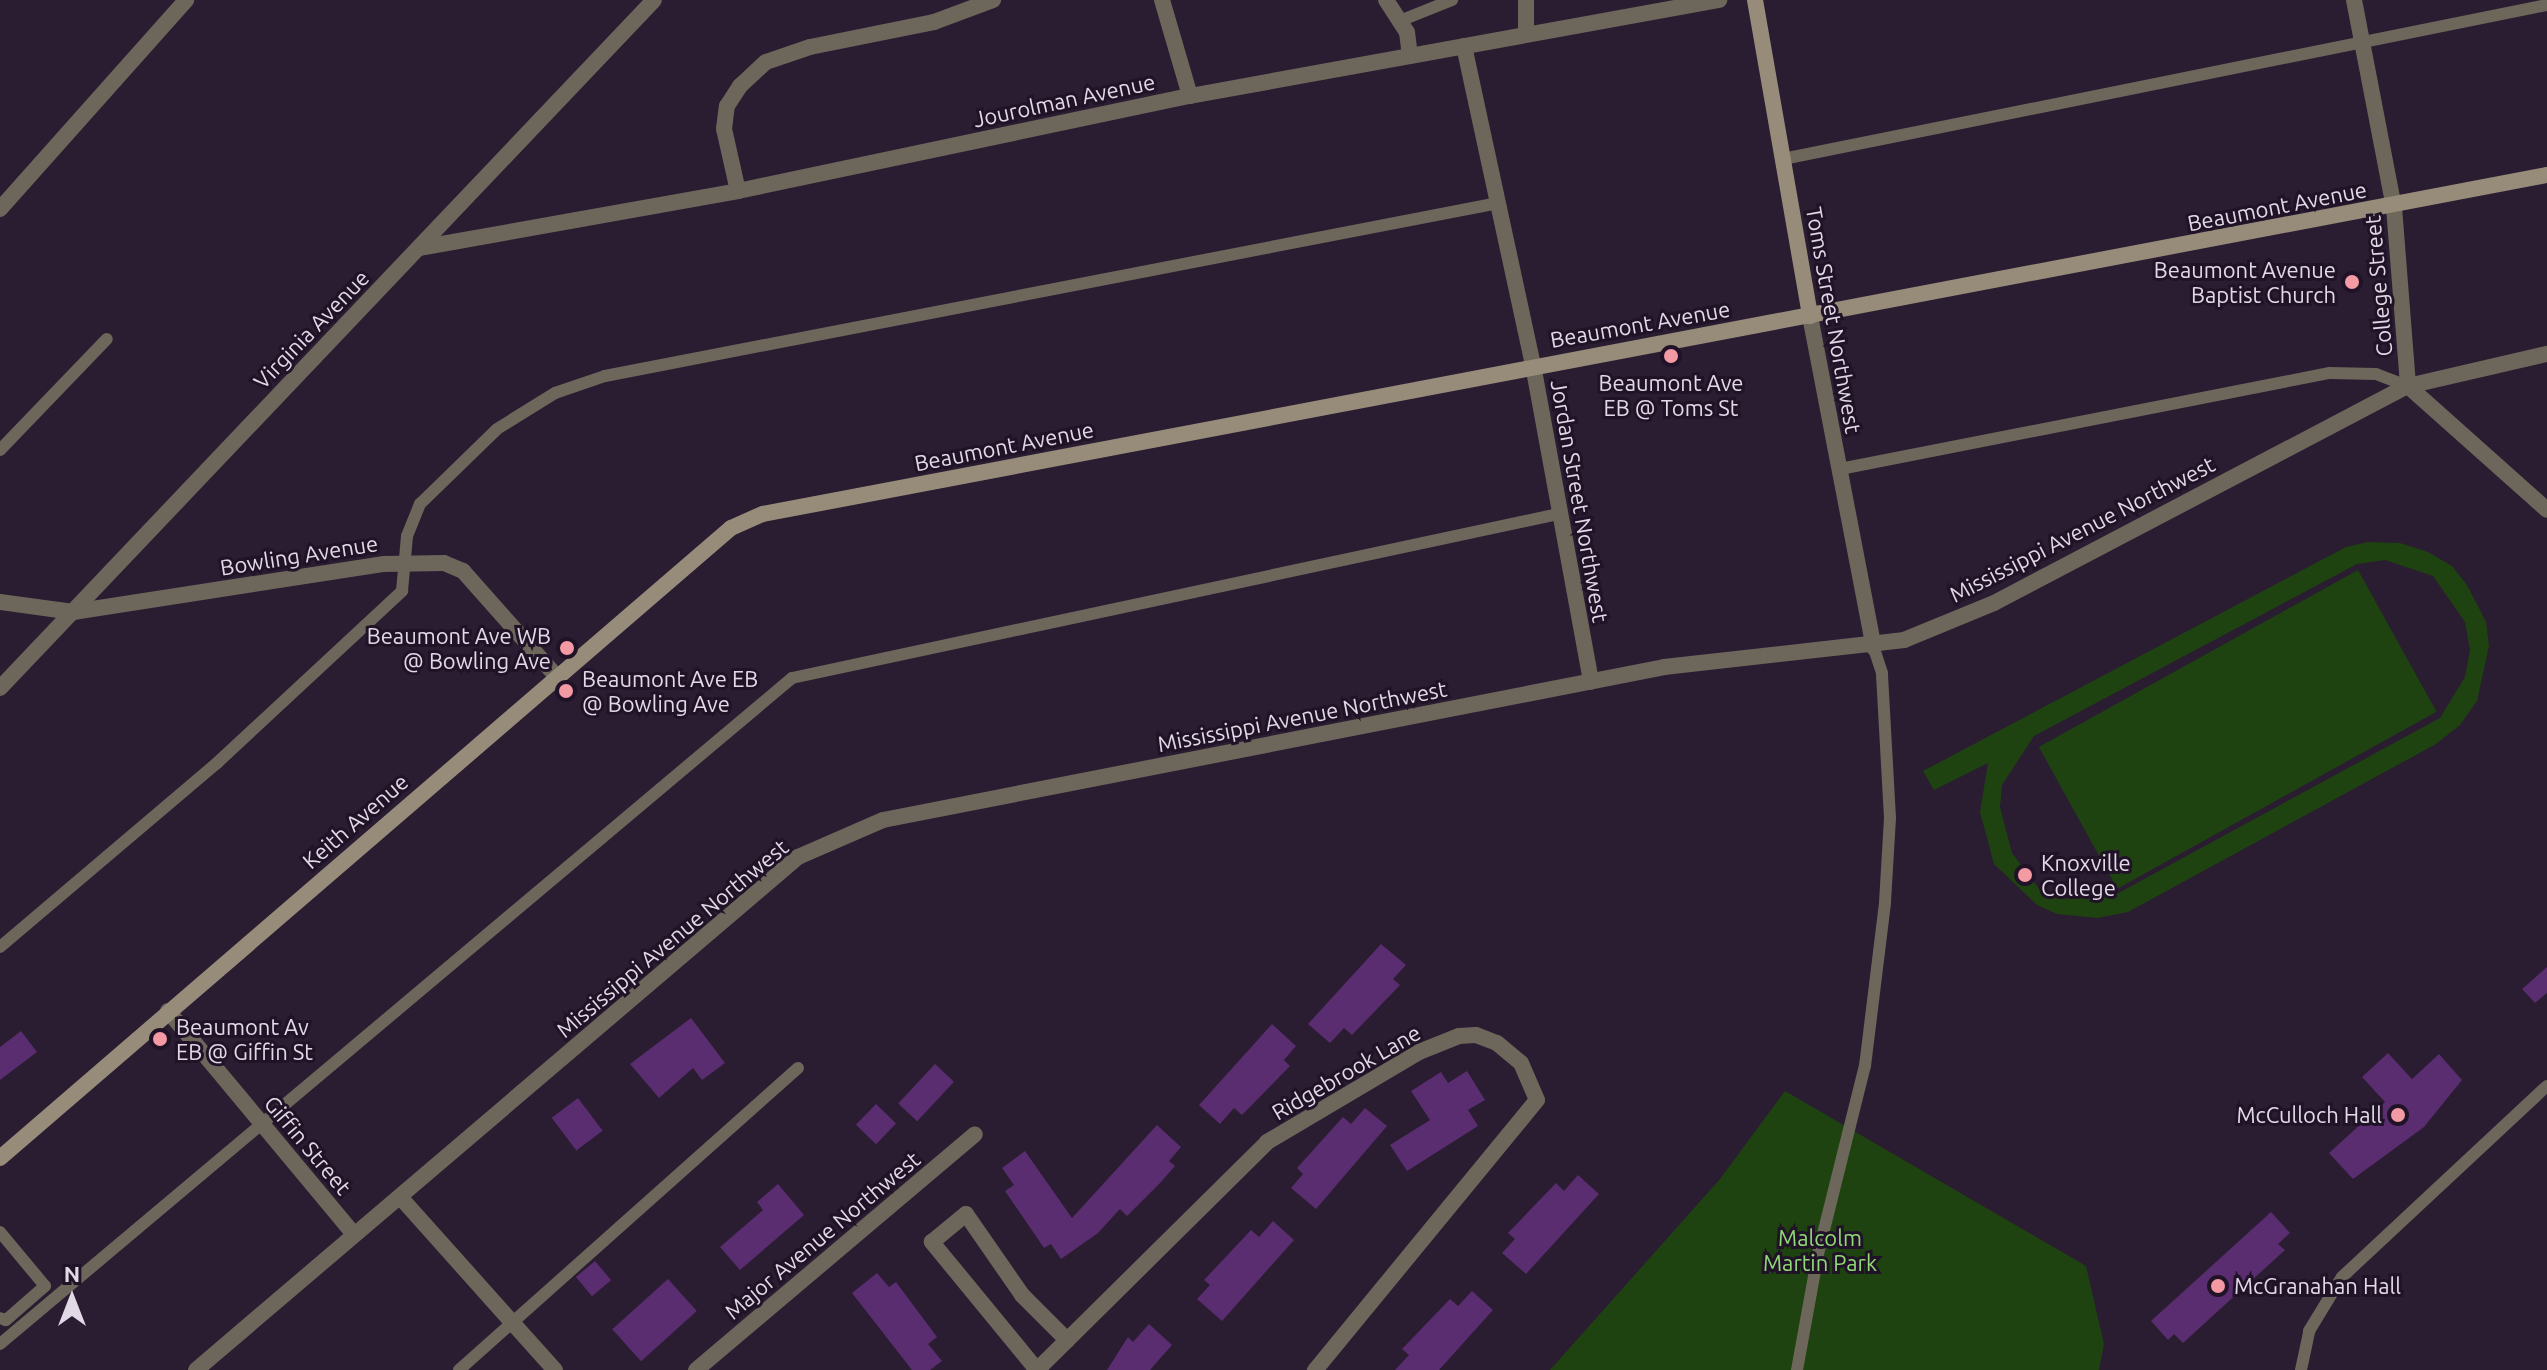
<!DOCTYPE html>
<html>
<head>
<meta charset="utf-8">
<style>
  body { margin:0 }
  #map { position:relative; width:2547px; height:1370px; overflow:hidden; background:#2a1c31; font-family:Ubuntu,sans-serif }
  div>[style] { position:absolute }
  .green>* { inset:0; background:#1f4310; transform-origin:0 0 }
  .building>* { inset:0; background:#5a2c70; transform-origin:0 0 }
  .lane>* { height:12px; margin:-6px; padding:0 6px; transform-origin:6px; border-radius:6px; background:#6d665b }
  .street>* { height:16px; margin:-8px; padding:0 8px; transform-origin:8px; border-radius:8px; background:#6d665b }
  .secondary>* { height:16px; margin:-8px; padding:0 8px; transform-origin:8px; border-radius:8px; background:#978c7a }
  .dots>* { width:22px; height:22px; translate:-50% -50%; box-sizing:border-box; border:4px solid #201327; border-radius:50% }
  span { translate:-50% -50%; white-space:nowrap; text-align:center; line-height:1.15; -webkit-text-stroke:6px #201327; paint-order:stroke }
  .street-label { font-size:22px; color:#e2d9e7 }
  .poi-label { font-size:22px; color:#e2d9e7 }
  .right { translate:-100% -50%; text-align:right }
  .left { translate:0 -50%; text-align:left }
  .park-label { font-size:22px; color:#91d977 }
  .north { position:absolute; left:32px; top:1258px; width:80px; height:80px; -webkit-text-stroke:6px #201327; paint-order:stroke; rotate:0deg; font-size:22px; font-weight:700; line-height:32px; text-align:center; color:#e2d9e7 }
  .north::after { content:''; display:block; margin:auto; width:28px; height:36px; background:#e2d9e7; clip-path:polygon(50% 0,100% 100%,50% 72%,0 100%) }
</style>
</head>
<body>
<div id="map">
  <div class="green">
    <i style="clip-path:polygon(evenodd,2368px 542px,2400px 543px,2428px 552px,2452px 566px,2467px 585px,2486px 622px,2489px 646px,2477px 701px,2460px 725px,2436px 744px,2128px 912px,2098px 918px,2057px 914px,2037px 905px,1994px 864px,1980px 812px,1988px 763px,1934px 790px,1923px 771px,2346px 547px,2368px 542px,2385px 560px,2433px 576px,2465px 622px,2470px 650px,2465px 677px,2440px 718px,2113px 896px,2058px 899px,2040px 890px,2012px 853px,2000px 807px,2002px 785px,2034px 736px,2357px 564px,2385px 560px)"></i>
    <i style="left:2358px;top:570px;width:162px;height:365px;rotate:61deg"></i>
    <i style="clip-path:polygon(1785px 1091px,2086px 1266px,2104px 1344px,2099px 1370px,1550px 1370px,1720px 1179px)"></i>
  </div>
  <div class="building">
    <i style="clip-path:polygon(1381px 944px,1406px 965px,1393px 979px,1400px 985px,1352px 1035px,1344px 1028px,1330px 1043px,1308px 1024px)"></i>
    <i style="clip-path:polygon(2547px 967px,2547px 993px,2535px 1003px,2522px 989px)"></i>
    <i style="clip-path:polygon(691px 1018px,725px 1063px,702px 1080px,693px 1068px,659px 1098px,630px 1064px)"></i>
    <i style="clip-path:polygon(1272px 1024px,1296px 1046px,1284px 1060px,1290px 1066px,1242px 1115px,1234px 1108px,1220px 1124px,1199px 1105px)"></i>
    <i style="clip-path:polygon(21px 1031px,37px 1052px,0 1080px,0 1047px)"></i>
    <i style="clip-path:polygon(2388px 1053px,2412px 1079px,2439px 1054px,2462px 1080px,2424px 1127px,2353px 1179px,2329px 1153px,2385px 1102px,2362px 1077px)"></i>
    <i style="left:935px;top:1064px;width:26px;height:54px;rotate:43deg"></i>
    <i style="clip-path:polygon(1467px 1071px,1485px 1100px,1468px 1110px,1478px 1126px,1407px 1171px,1390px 1145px,1430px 1120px,1411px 1091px,1441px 1072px,1448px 1083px)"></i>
    <i style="left:578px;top:1098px;width:41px;height:33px;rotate:53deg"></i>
    <i style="left:876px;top:1104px;width:28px;height:29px;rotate:44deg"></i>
    <i style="clip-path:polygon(1365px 1108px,1387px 1126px,1316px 1209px,1291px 1188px,1303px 1174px,1297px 1168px,1343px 1117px,1351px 1124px)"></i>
    <i style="clip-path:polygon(1157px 1125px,1181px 1147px,1169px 1161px,1175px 1166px,1161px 1182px,1127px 1216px,1120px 1209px,1098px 1233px,1061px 1259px,1051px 1244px,1044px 1248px,1005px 1191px,1014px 1185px,1002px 1168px,1025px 1151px,1072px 1218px)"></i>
    <i style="clip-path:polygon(1578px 1175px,1599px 1194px,1526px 1274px,1502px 1253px,1515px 1239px,1508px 1233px,1556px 1183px,1564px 1191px)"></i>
    <i style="clip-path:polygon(778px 1184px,804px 1215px,740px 1270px,720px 1247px,763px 1210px,757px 1202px)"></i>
    <i style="clip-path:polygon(2271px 1212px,2290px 1233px,2278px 1244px,2285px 1250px,2183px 1343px,2174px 1334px,2168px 1340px,2151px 1321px)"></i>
    <i style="clip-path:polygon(1273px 1221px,1294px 1240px,1222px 1321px,1197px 1299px,1210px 1285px,1204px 1280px,1251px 1230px,1259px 1237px)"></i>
    <i style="left:595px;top:1261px;width:25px;height:25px;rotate:50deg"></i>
    <i style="clip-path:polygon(877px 1273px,889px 1287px,896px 1282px,937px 1337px,928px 1344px,942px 1361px,930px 1370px,912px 1370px,852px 1293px)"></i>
    <i style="left:668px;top:1279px;width:43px;height:75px;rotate:48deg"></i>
    <i style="clip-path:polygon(1472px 1291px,1493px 1310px,1439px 1370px,1395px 1370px,1409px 1355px,1402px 1349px,1450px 1299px,1458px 1306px)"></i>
    <i style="clip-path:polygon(1149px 1324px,1172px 1345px,1150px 1370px,1107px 1370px,1128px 1337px,1133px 1342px)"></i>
  </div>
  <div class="lane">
    <i style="left:1402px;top:20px;width:54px;rotate:-21.8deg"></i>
    <i style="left:1783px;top:159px;width:779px;rotate:-11.4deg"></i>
    <i style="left:0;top:450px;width:154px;rotate:-46.1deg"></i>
    <i style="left:1840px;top:469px;width:499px;rotate:-11.1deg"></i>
    <i style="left:2330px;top:373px;width:46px;rotate:1.2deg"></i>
    <i style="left:2376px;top:374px;width:34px;rotate:21deg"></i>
    <i style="left:0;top:947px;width:285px;rotate:-40.3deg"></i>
    <i style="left:217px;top:763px;width:253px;rotate:-42.9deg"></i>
    <i style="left:402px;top:591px;width:55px;rotate:-84.8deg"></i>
    <i style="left:407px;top:536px;width:35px;rotate:-68deg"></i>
    <i style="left:420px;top:504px;width:107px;rotate:-44.2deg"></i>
    <i style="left:497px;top:429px;width:68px;rotate:-31.8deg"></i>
    <i style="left:555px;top:393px;width:53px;rotate:-18.8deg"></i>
    <i style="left:605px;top:376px;width:910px;rotate:-10.96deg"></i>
    <i style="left:0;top:1232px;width:70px;rotate:50.2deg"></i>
    <i style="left:45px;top:1286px;width:52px;rotate:138.9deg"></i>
    <i style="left:6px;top:1320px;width:6px;rotate:-162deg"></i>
    <i style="left:0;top:1344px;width:1035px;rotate:-40.06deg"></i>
    <i style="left:792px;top:678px;width:783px;rotate:-12.08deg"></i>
    <i style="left:459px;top:1370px;width:454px;rotate:-41.7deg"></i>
    <i style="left:1797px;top:1370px;width:118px;rotate:-79.7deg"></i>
    <i style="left:1818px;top:1254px;width:194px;rotate:-76deg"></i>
    <i style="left:1865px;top:1066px;width:165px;rotate:-83deg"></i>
    <i style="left:1885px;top:902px;width:84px;rotate:-86.6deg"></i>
    <i style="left:1890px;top:818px;width:145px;rotate:-93.2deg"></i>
    <i style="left:1882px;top:673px;width:26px;rotate:-108deg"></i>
    <i style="left:2301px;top:1370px;width:40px;rotate:-78deg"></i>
    <i style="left:2309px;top:1331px;width:63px;rotate:-58.6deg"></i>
    <i style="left:2342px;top:1277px;width:280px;rotate:-43deg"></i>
  </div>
  <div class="street">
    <i style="left:1162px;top:0;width:100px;rotate:73.7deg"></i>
    <i style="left:1386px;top:0;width:38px;rotate:57deg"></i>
    <i style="left:1407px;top:32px;width:24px;rotate:83deg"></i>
    <i style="left:1526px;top:0;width:33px;rotate:90deg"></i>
    <i style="left:2354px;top:0;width:211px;rotate:79.1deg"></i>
    <i style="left:2394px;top:207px;width:180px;rotate:85.5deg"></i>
    <i style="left:2408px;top:386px;width:186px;rotate:41.7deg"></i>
    <i style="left:1464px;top:46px;width:326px;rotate:77.8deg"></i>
    <i style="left:1533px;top:365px;width:322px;rotate:79.6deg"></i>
    <i style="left:738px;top:191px;width:64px;rotate:-102.7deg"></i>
    <i style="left:724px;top:129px;width:23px;rotate:-83deg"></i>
    <i style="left:727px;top:106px;width:24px;rotate:-57deg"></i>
    <i style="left:740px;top:86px;width:35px;rotate:-43deg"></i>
    <i style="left:766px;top:62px;width:46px;rotate:-18.8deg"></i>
    <i style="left:810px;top:47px;width:126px;rotate:-11.4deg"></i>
    <i style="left:934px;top:22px;width:63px;rotate:-20.4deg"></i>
    <i style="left:0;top:209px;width:280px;rotate:-48.3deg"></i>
    <i style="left:419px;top:248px;width:324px;rotate:-10.1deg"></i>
    <i style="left:738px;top:191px;width:462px;rotate:-11.9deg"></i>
    <i style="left:1190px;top:96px;width:538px;rotate:-10.29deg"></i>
    <i style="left:1810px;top:316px;width:338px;rotate:79.1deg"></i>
    <i style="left:0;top:602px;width:74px;rotate:7.8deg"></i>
    <i style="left:73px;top:612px;width:315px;rotate:-8.8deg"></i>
    <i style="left:384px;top:564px;width:60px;rotate:-1deg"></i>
    <i style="left:444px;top:563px;width:21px;rotate:23deg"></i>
    <i style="left:463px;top:571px;width:142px;rotate:48.4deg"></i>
    <i style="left:0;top:688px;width:949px;rotate:-46.45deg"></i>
    <i style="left:168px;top:1011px;width:289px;rotate:50.2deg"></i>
    <i style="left:401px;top:1198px;width:231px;rotate:48.2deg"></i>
    <i style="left:196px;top:1370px;width:791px;rotate:-40.44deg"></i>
    <i style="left:798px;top:857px;width:93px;rotate:-23.5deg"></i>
    <i style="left:883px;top:820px;width:796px;rotate:-11.08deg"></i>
    <i style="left:1664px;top:667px;width:242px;rotate:-6.4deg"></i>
    <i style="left:1904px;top:640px;width:97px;rotate:-22.3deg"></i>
    <i style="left:1994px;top:603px;width:467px;rotate:-27.7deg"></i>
    <i style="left:2408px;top:386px;width:143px;rotate:-13deg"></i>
    <i style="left:696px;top:1370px;width:365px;rotate:-40.2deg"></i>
    <i style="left:1037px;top:1370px;width:324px;rotate:-44.7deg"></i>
    <i style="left:1267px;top:1142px;width:177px;rotate:-30.6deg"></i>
    <i style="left:1419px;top:1052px;width:43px;rotate:-21.8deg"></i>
    <i style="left:1459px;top:1036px;width:17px;rotate:-3deg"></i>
    <i style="left:1476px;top:1035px;width:22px;rotate:21deg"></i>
    <i style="left:1497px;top:1043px;width:31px;rotate:40deg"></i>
    <i style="left:1521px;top:1063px;width:40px;rotate:66.6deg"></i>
    <i style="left:1537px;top:1100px;width:350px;rotate:129.4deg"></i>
    <i style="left:1037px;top:1370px;width:166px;rotate:-129.4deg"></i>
    <i style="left:932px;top:1242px;width:44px;rotate:-39.5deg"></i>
    <i style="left:966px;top:1214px;width:98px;rotate:55.3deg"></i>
    <i style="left:1022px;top:1295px;width:64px;rotate:45deg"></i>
  </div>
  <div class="secondary">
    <i style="left:1755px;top:0;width:321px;rotate:80.1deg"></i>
    <i style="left:0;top:1158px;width:965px;rotate:-40.76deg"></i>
    <i style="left:731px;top:528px;width:35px;rotate:-24deg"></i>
    <i style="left:763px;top:514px;width:1816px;rotate:-10.76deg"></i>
  </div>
  <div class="dots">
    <i style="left:2352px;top:282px;background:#f49aa4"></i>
    <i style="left:1671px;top:356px;background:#f49aa4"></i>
    <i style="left:567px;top:648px;background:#f49aa4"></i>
    <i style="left:566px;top:691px;background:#f49aa4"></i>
    <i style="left:2025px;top:875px;background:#f49aa4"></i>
    <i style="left:160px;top:1039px;background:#f49aa4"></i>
    <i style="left:2398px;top:1115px;background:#f49aa4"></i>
    <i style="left:2218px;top:1286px;background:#f49aa4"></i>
  </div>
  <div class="street-label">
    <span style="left:1064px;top:100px;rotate:-12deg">Jourolman Avenue</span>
    <span style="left:2277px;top:206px;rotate:-11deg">Beaumont Avenue</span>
    <span style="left:2378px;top:286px;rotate:-95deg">College Street</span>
    <span style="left:1834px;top:320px;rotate:80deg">Toms Street Northwest</span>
    <span style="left:1640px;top:324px;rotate:-10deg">Beaumont Avenue</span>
    <span style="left:311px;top:329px;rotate:-46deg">Virginia Avenue</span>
    <span style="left:1004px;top:446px;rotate:-11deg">Beaumont Avenue</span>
    <span style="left:1580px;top:501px;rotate:80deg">Jordan Street Northwest</span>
    <span style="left:2082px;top:529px;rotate:-27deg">Mississippi Avenue Northwest</span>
    <span style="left:299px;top:555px;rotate:-9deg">Bowling Avenue</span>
    <span style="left:1302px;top:716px;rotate:-11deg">Mississippi Avenue Northwest</span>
    <span style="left:355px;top:821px;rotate:-41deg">Keith Avenue</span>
    <span style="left:672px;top:938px;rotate:-40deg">Mississippi Avenue Northwest</span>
    <span style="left:1346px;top:1072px;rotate:-30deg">Ridgebrook Lane</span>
    <span style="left:308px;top:1145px;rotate:50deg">Giffin Street</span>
    <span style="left:822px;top:1235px;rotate:-40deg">Major Avenue Northwest</span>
  </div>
  <div class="poi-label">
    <span class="right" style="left:2336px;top:282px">Beaumont Avenue<br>Baptist Church</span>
    <span style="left:1671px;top:395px">Beaumont Ave<br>EB @ Toms St</span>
    <span class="right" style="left:551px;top:648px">Beaumont Ave WB<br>@ Bowling Ave</span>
    <span class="left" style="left:582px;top:691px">Beaumont Ave EB<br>@ Bowling Ave</span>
    <span class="left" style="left:2041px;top:875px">Knoxville<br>College</span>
    <span class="left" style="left:176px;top:1039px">Beaumont Av<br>EB @ Giffin St</span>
    <span class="right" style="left:2382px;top:1115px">McCulloch Hall</span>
    <span class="left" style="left:2234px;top:1286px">McGranahan Hall</span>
  </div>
  <div class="park-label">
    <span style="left:1820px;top:1250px">Malcolm<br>Martin Park</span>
  </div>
  <div class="north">N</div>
</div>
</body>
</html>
